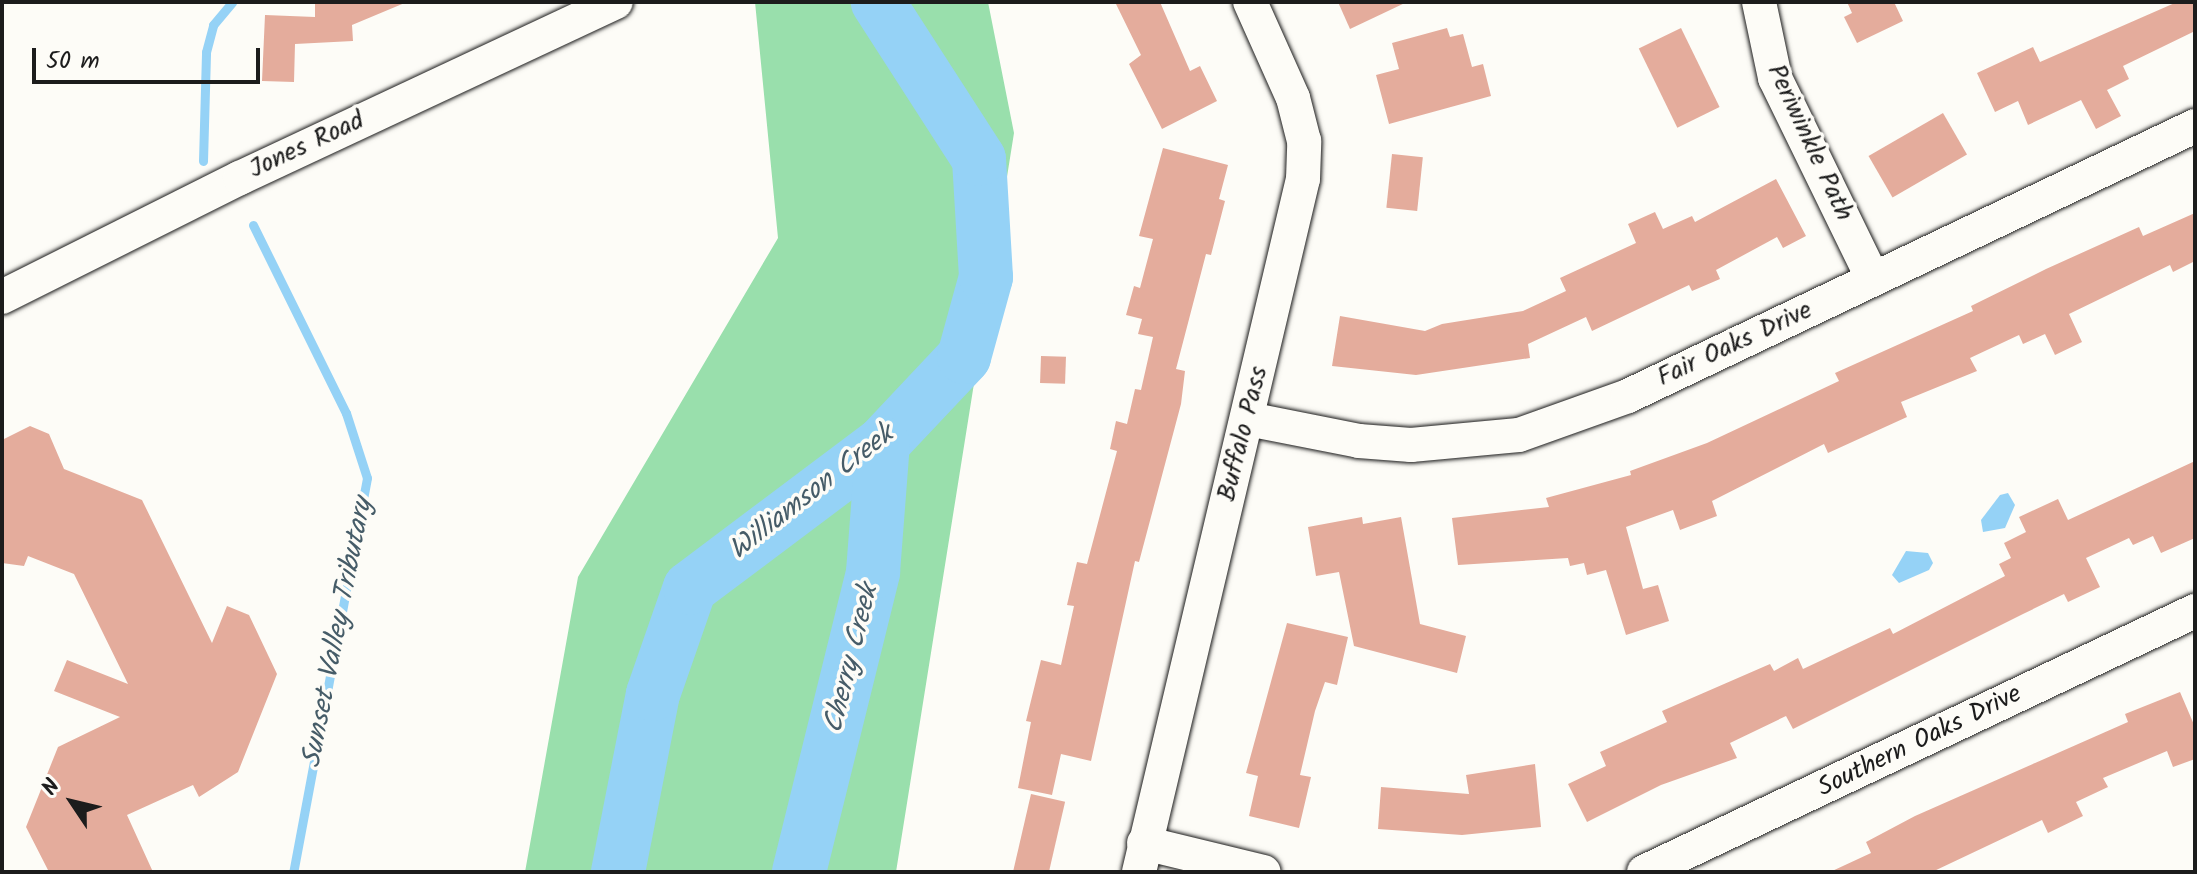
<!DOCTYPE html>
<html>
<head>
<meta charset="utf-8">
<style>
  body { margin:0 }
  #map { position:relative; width:2197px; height:874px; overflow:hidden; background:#fdfcf7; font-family:Kalam,sans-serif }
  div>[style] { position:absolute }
  .green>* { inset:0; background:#99dfac }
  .water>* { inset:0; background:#95d2f6 }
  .stream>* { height:9px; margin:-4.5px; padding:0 4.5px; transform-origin:4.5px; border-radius:4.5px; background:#95d2f6 }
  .river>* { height:54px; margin:-27px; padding:0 27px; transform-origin:27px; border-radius:27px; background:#95d2f6 }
  .building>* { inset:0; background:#e4ac9c; transform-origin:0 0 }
  .roads { filter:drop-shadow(0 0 2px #1c1c1c) drop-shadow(0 0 2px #1c1c1c) }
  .minor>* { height:34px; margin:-17px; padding:0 17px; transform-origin:17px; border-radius:17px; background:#fdfcf7 }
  span { translate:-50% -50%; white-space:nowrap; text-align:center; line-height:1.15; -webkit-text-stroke:7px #fdfcf7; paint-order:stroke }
  .street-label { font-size:26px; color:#1c1c1c }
  .water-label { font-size:28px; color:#465c68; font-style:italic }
  .frame { position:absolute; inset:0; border:4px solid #1c1c1c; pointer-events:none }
  .north { position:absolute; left:32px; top:762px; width:80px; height:80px; -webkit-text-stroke:6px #fdfcf7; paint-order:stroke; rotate:305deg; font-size:22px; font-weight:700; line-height:32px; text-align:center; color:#1c1c1c }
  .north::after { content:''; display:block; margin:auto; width:28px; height:36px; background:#1c1c1c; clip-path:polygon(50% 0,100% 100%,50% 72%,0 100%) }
  .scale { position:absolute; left:32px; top:48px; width:228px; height:36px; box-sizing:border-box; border:4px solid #1c1c1c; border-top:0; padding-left:10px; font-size:24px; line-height:28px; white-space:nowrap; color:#1c1c1c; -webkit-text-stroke:6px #fdfcf7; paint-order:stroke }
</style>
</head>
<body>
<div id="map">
  <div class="green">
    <i style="clip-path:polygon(755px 2px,988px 2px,1014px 133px,896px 872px,525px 872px,578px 577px,778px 238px)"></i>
  </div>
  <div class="water">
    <i style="clip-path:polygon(2008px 493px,2015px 505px,2005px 528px,1983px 532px,1981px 520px,2000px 495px)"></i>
    <i style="clip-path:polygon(1906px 551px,1928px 553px,1933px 563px,1929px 570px,1899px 583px,1892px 575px)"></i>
  </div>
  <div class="stream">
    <i style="left:203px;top:161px;width:109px;rotate:-88.4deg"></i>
    <i style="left:206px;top:52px;width:28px;rotate:-75deg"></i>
    <i style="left:213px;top:25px;width:30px;rotate:-50deg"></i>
    <i style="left:253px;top:225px;width:210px;rotate:63.7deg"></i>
    <i style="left:346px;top:413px;width:68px;rotate:72.1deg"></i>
    <i style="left:367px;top:478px;width:401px;rotate:100.6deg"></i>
  </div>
  <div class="river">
    <i style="left:618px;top:872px;width:181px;rotate:-78.9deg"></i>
    <i style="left:653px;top:694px;width:112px;rotate:-70.8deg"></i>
    <i style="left:690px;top:588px;width:241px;rotate:-36.9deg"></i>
    <i style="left:883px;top:443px;width:118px;rotate:-46.7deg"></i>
    <i style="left:964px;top:357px;width:83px;rotate:-74.6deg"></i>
    <i style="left:986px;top:277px;width:118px;rotate:-93.4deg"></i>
    <i style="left:979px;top:159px;width:187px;rotate:-122.8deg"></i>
    <i style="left:799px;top:872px;width:309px;rotate:-76.1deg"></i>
    <i style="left:873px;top:572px;width:129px;rotate:-85.6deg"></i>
  </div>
  <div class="building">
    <i style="clip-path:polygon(315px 2px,407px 2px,352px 25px,353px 41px,295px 44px,294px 82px,262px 81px,265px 15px,315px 17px)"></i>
    <i style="clip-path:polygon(1115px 2px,1160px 2px,1190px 71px,1200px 66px,1217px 101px,1162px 129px,1129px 64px,1141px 55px)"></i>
    <i style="clip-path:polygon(1338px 2px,1407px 2px,1350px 29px)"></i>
    <i style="clip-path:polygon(1847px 2px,1894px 2px,1903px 21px,1857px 43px,1844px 17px,1852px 13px)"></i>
    <i style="clip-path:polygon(2177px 2px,2195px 2px,2195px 31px,2123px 66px,2129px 79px,2107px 90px,2121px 116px,2096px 129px,2081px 100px,2028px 125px,2018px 101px,1995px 112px,1977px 73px,2033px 47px,2040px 62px)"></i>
    <i style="clip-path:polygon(1447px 28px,1450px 37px,1463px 34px,1472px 67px,1483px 64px,1491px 96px,1389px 124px,1376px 75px,1399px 69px,1392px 43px)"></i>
    <i style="left:1681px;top:28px;width:88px;height:47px;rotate:64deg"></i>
    <i style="left:1943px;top:113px;width:48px;height:86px;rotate:60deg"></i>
    <i style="clip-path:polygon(1163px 148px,1228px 165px,1219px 199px,1225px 201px,1211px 255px,1206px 254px,1176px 369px,1185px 371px,1181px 404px,1139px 562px,1135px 561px,1091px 761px,1061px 754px,1052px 795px,1018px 788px,1031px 722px,1026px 721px,1041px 660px,1061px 665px,1074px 606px,1067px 605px,1077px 562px,1087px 564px,1117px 451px,1110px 449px,1116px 421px,1127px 424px,1135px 389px,1141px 390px,1153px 337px,1138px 334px,1142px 319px,1126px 315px,1134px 286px,1140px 288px,1153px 239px,1139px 236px)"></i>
    <i style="left:1392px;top:154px;width:31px;height:54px;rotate:6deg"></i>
    <i style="clip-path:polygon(1776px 179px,1806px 236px,1783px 248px,1777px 237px,1716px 270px,1720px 279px,1692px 291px,1689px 285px,1592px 331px,1586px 317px,1528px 344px,1530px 358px,1416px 375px,1332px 366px,1340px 316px,1425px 331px,1442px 324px,1523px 311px,1566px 291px,1560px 278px,1636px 243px,1628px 224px,1655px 212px,1663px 229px,1692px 216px,1695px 222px)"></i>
    <i style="clip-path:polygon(2195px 213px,2195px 261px,2173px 272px,2170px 265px,2069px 314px,2082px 342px,2055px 355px,2045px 334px,2023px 344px,2019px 335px,1970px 358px,1977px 371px,1901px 402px,1907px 417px,1828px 453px,1824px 444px,1712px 501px,1717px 516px,1680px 530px,1673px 510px,1626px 527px,1643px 589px,1658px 585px,1669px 621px,1626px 635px,1606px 570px,1587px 575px,1584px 563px,1570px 566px,1568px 558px,1458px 565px,1452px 518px,1549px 507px,1546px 498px,1631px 475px,1630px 471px,1707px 443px,1839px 381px,1835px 373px,1973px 311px,1971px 306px,2046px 269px,2139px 227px,2143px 236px)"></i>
    <i style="left:1041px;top:356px;width:25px;height:27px;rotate:2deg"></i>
    <i style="clip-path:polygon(30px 426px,49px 434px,64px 469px,142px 500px,212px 643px,227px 606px,249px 615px,277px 674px,238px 772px,199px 797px,193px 785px,127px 815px,153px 872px,49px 872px,26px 827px,58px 747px,120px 717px,54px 691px,67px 660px,128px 684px,74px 574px,28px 556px,24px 566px,2px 563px,2px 440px)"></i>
    <i style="clip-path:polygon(2195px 461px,2195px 538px,2161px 553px,2153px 536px,2133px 545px,2129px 538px,2086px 558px,2100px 587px,2068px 602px,2064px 594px,2023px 614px,1793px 729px,1786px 716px,1730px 743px,1737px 758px,1661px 785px,1587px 822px,1568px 784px,1606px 766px,1600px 752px,1667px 722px,1662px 711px,1770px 664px,1774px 671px,1798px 658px,1803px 669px,1890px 628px,1893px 634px,2005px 576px,1999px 564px,2011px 558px,2004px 543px,2026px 532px,2019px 517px,2058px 499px,2068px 520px)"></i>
    <i style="clip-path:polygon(1362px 517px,1363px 524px,1401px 517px,1420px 624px,1466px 636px,1457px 673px,1354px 646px,1339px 572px,1316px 576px,1308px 527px)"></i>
    <i style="clip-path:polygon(1287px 623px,1348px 637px,1337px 685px,1325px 682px,1315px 711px,1300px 775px,1311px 777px,1299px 828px,1249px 816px,1258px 776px,1246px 773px)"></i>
    <i style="clip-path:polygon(2180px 692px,2195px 727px,2195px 759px,2173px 767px,2167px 751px,2103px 778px,2108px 787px,2076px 802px,2083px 816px,2048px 833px,2042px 820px,1932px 872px,1830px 872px,1871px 853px,1866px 842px,1915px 816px,2128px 722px,2125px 714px)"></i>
    <i style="clip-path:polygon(1535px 764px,1541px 827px,1462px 835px,1378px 829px,1381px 787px,1469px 794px,1466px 775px)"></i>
    <i style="left:1031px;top:794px;width:35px;height:81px;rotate:13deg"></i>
  </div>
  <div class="roads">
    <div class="minor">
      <i style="left:1759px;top:2px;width:78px;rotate:78.1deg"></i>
      <i style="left:1775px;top:78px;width:224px;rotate:64deg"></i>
      <i style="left:2px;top:297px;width:266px;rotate:-26.6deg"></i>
      <i style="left:240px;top:178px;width:415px;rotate:-25.1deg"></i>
      <i style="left:1248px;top:419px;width:113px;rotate:11.2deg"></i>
      <i style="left:1359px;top:441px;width:52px;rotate:4.4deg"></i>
      <i style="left:1411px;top:445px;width:108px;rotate:-5.3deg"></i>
      <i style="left:1519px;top:435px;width:116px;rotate:-19.7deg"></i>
      <i style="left:1628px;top:396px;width:628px;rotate:-25.46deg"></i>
      <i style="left:1144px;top:843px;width:123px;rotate:13.6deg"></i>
      <i style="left:1139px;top:872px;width:712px;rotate:-76.69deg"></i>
      <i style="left:1303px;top:179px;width:38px;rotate:-88deg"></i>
      <i style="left:1304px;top:141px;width:44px;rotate:-104.3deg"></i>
      <i style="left:1293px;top:98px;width:105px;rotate:-114.1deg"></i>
      <i style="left:1644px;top:872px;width:610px;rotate:-25.35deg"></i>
    </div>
  </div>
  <div class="street-label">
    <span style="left:1809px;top:143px;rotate:65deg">Periwinkle Path</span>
    <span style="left:307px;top:146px;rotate:-25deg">Jones Road</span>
    <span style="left:1735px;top:345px;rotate:-25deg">Fair Oaks Drive</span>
    <span style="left:1244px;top:434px;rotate:-76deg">Buffalo Pass</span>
    <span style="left:1920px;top:742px;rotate:-26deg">Southern Oaks Drive</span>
  </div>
  <div class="water-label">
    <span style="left:812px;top:493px;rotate:-38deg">Williamson Creek</span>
    <span style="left:338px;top:633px;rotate:-79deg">Sunset Valley Tributary</span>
    <span style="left:852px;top:659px;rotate:-76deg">Cherry Creek</span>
  </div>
  <div class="frame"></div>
  <div class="north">N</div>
  <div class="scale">50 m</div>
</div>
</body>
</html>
